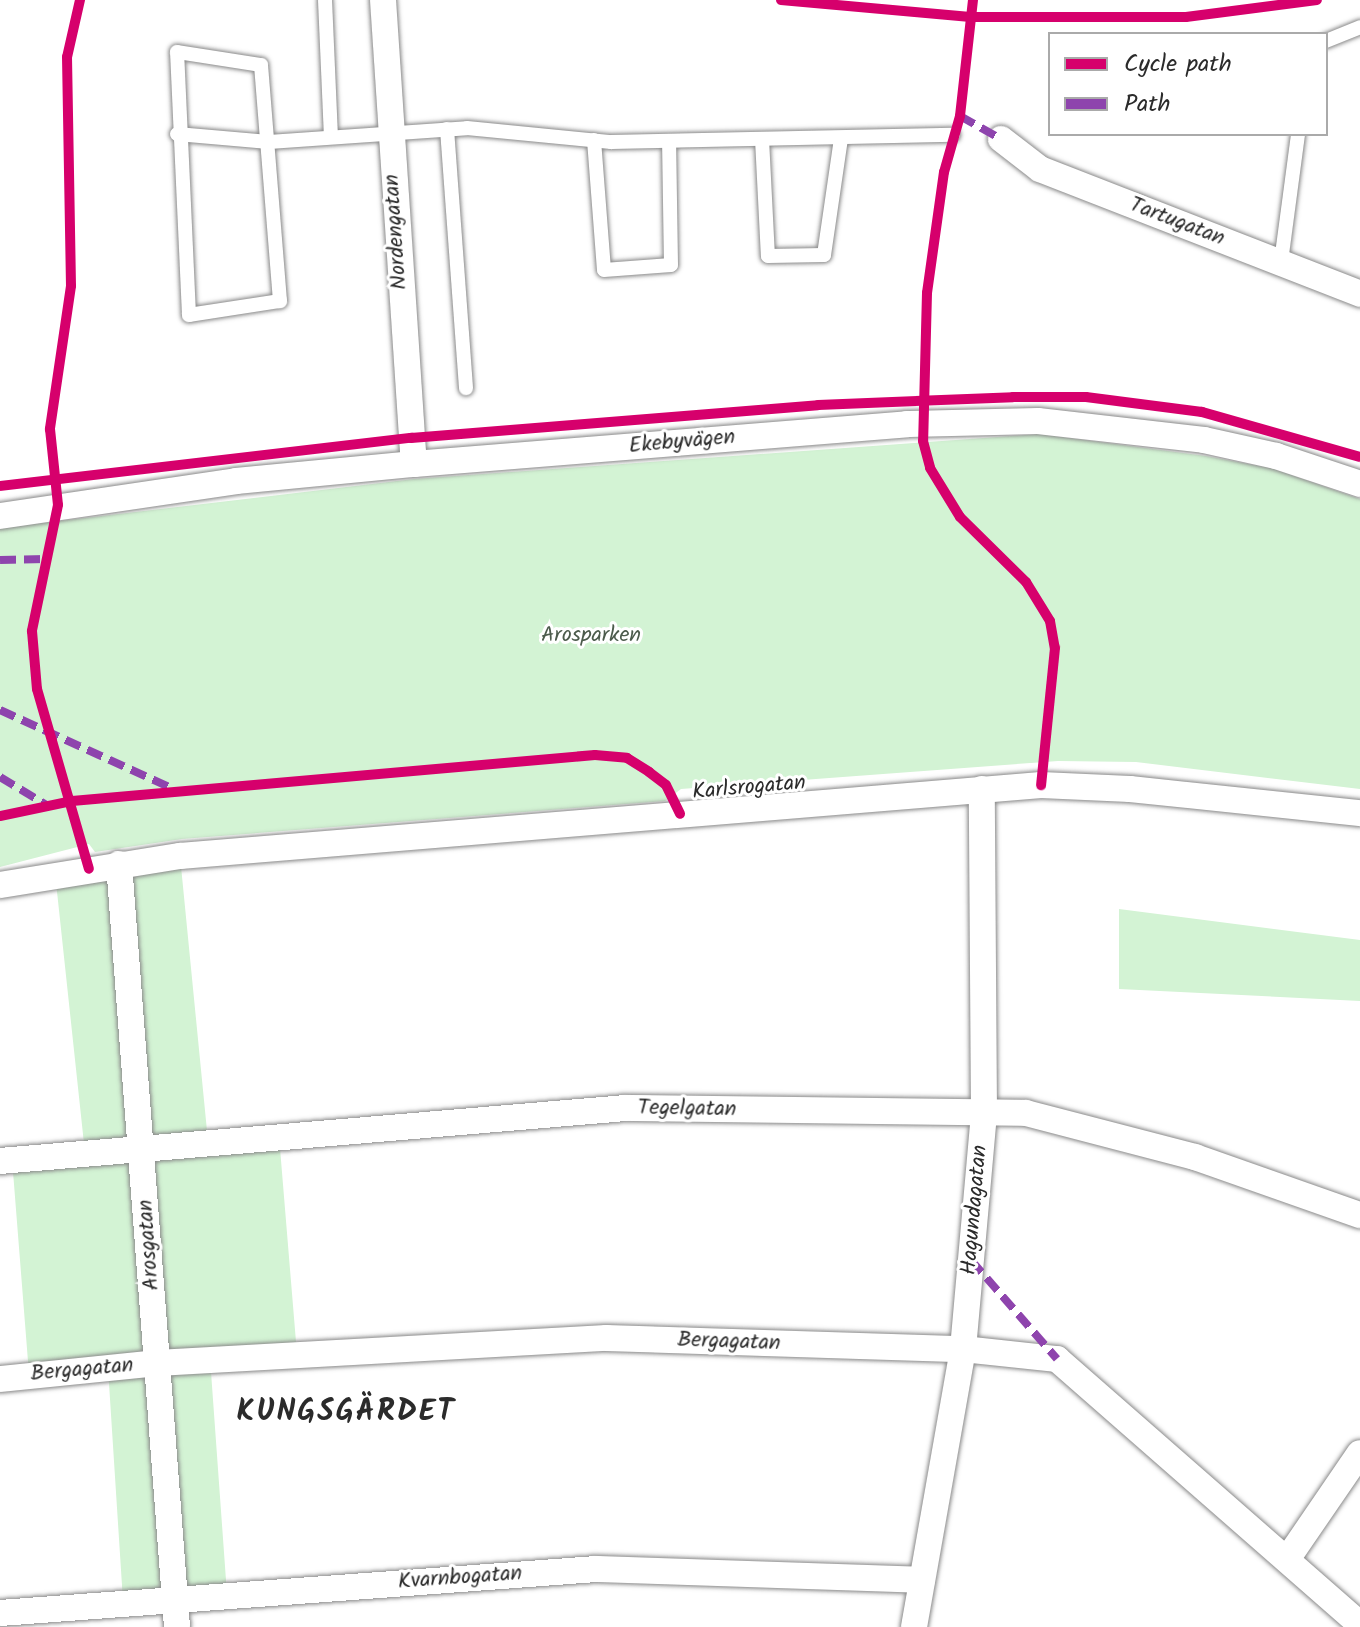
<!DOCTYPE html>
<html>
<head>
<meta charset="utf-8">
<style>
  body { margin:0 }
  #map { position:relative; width:1360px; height:1627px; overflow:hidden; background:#fff; font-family:Kalam,sans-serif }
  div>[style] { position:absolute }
  .green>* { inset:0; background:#d3f3d4 }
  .roads { filter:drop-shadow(0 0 2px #8a8a8a) drop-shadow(0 0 2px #8a8a8a) }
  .lane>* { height:14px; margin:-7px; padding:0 7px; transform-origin:7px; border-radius:7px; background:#fff }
  .street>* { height:26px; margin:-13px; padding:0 13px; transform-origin:13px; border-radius:13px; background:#fff }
  .quiet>* { height:8px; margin-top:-4px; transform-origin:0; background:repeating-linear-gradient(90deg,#8e44ad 0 16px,transparent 0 24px) }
  .cycleway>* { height:10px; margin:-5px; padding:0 5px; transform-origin:5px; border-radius:5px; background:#d6006c }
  span { translate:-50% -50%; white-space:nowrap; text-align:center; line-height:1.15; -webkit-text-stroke:6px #fff; paint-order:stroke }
  .street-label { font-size:22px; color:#2b2b2b }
  .park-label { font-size:22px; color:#4c5b4c }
  .district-label { font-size:30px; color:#2b2b2b; font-weight:700; letter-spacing:2px }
  .legend { position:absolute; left:1048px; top:32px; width:280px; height:104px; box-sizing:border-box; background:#fff; border:2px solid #aaa; margin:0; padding:10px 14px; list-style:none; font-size:24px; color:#2b2b2b }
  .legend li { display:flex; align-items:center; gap:16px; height:40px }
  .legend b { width:40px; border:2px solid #aaa }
</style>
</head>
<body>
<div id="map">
  <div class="green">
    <i style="clip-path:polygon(1039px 434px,1206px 456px,1274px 469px,1360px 499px,1360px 789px,1136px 762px,1058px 761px,681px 789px,665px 801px,182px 839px,95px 852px,89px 844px,0 867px,0 528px,414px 479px)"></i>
    <i style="clip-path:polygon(180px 856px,208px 1141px,279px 1136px,297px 1354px,210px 1358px,227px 1594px,123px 1601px,108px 1368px,29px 1374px,12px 1159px,85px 1153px,55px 873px)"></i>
    <i style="clip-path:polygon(1119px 909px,1360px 940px,1360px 1001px,1119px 989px)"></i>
  </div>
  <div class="roads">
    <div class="lane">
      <i style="left:325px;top:0;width:136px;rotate:87.5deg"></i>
      <i style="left:1326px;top:41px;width:37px;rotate:-22deg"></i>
      <i style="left:177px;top:52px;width:85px;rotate:8.8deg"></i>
      <i style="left:261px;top:65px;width:237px;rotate:85.4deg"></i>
      <i style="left:280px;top:301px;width:92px;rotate:171.3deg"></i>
      <i style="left:189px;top:315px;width:263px;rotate:-92.6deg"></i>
      <i style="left:447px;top:129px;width:260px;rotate:85.8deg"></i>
      <i style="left:177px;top:134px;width:92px;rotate:5deg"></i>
      <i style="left:269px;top:142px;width:198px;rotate:-4deg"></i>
      <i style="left:467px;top:128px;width:145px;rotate:5.6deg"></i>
      <i style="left:611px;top:142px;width:342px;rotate:-1.2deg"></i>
      <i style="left:762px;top:139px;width:117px;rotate:87.1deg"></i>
      <i style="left:768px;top:256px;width:56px;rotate:-1deg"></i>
      <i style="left:824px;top:255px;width:118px;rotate:-81.7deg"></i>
      <i style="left:594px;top:140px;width:130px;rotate:85.6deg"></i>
      <i style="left:604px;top:270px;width:67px;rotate:-4.3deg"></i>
      <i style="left:671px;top:265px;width:124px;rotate:-90.9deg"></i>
      <i style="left:1281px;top:262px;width:129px;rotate:-82.4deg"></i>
    </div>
    <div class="street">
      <i style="left:383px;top:0;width:465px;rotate:86.2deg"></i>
      <i style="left:1001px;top:139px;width:49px;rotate:37.6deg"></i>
      <i style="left:1040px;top:169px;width:344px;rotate:21.3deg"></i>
      <i style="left:0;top:516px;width:239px;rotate:-8.4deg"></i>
      <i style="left:236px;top:481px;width:179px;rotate:-5.5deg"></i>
      <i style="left:414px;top:464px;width:495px;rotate:-4.6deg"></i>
      <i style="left:907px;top:424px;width:131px;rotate:-1.3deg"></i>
      <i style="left:1038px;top:421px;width:167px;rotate:6.5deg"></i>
      <i style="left:1204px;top:440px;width:74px;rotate:12.5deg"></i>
      <i style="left:1276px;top:456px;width:89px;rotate:18.4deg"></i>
      <i style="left:119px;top:864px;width:765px;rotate:85.65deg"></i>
      <i style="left:0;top:885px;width:182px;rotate:-9.2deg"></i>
      <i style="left:180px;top:856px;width:864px;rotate:-4.71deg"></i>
      <i style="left:1041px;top:785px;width:89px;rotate:2.6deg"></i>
      <i style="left:1130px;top:789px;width:231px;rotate:6deg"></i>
      <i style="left:0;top:1161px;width:628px;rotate:-4.84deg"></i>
      <i style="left:626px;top:1108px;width:400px;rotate:0.7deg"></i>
      <i style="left:1026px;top:1113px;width:175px;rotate:14.6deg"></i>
      <i style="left:1195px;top:1157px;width:175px;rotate:19.4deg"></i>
      <i style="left:0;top:1379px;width:158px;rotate:-5.8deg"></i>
      <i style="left:157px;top:1363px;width:450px;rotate:-3.2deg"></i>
      <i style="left:606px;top:1338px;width:357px;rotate:1.8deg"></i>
      <i style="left:963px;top:1349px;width:95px;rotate:6.1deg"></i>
      <i style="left:1057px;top:1359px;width:403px;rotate:41.2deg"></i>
      <i style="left:1288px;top:1558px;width:127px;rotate:-55.6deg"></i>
      <i style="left:0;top:1613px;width:598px;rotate:-4.22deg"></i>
      <i style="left:596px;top:1569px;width:326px;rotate:1.9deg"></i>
      <i style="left:914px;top:1627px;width:282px;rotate:-80deg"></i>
      <i style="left:963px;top:1349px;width:237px;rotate:-84.9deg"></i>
      <i style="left:984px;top:1113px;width:324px;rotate:-90.4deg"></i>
    </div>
  </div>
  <div class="quiet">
    <i style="left:960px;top:116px;width:47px;rotate:29.3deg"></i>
    <i style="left:0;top:560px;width:46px;rotate:-1.2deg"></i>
    <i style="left:0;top:710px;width:188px;rotate:24.5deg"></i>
    <i style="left:0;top:777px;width:56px;rotate:31.1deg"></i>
    <i style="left:971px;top:1260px;width:131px;rotate:49deg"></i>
  </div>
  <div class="cycleway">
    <i style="left:80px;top:0;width:58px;rotate:102.8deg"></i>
    <i style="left:67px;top:57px;width:229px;rotate:89deg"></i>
    <i style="left:71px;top:286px;width:145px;rotate:98.4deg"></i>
    <i style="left:50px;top:429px;width:76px;rotate:84deg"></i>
    <i style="left:58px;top:505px;width:129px;rotate:101.7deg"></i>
    <i style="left:32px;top:631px;width:58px;rotate:85.1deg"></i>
    <i style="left:37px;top:689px;width:187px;rotate:73.9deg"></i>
    <i style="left:781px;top:0;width:193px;rotate:5.1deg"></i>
    <i style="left:973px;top:17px;width:213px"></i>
    <i style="left:1186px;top:17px;width:132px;rotate:-7.4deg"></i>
    <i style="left:973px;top:0;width:117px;rotate:96.4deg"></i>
    <i style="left:960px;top:116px;width:58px;rotate:105.9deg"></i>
    <i style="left:944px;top:172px;width:122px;rotate:98deg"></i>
    <i style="left:927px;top:293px;width:148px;rotate:91.5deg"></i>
    <i style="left:923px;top:441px;width:28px;rotate:75deg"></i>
    <i style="left:930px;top:468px;width:57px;rotate:58.5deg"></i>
    <i style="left:960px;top:517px;width:93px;rotate:44.6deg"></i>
    <i style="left:1026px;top:582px;width:46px;rotate:58.4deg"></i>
    <i style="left:1050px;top:621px;width:27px;rotate:80deg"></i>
    <i style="left:1055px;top:648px;width:138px;rotate:95.8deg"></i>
    <i style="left:0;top:486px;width:414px;rotate:-6.7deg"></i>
    <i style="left:411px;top:438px;width:408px;rotate:-4.6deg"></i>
    <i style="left:818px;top:405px;width:195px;rotate:-2.3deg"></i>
    <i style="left:1013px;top:397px;width:73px"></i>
    <i style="left:1086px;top:397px;width:117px;rotate:7.4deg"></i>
    <i style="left:1202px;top:412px;width:164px;rotate:15.9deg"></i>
    <i style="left:0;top:816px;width:74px;rotate:-11.8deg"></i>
    <i style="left:72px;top:801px;width:525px;rotate:-5.03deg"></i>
    <i style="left:595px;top:755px;width:32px;rotate:5deg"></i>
    <i style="left:627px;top:758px;width:26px;rotate:32deg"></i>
    <i style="left:649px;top:772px;width:21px;rotate:37deg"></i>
    <i style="left:666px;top:785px;width:32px;rotate:64deg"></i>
  </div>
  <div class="street-label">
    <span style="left:1177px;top:222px;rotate:21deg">Tartugatan</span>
    <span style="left:396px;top:232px;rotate:-94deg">Nordengatan</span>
    <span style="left:682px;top:442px;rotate:-5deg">Ekebyvägen</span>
    <span style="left:749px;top:788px;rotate:-5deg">Karlsrogatan</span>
    <span style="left:687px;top:1109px;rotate:1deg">Tegelgatan</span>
    <span style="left:975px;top:1210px;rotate:-85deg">Hagundagatan</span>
    <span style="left:149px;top:1245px;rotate:-94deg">Arosgatan</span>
    <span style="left:729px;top:1342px;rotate:2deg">Bergagatan</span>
    <span style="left:82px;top:1370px;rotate:-5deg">Bergagatan</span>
    <span style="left:460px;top:1578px;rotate:-4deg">Kvarnbogatan</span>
  </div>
  <div class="park-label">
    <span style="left:591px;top:636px">Arosparken</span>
  </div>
  <div class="district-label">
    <span style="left:346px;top:1412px">KUNGSGÄRDET</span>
  </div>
  <ul class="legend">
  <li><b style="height:10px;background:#d6006c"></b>Cycle path</li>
  <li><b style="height:10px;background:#8e44ad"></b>Path</li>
  </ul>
</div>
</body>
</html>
